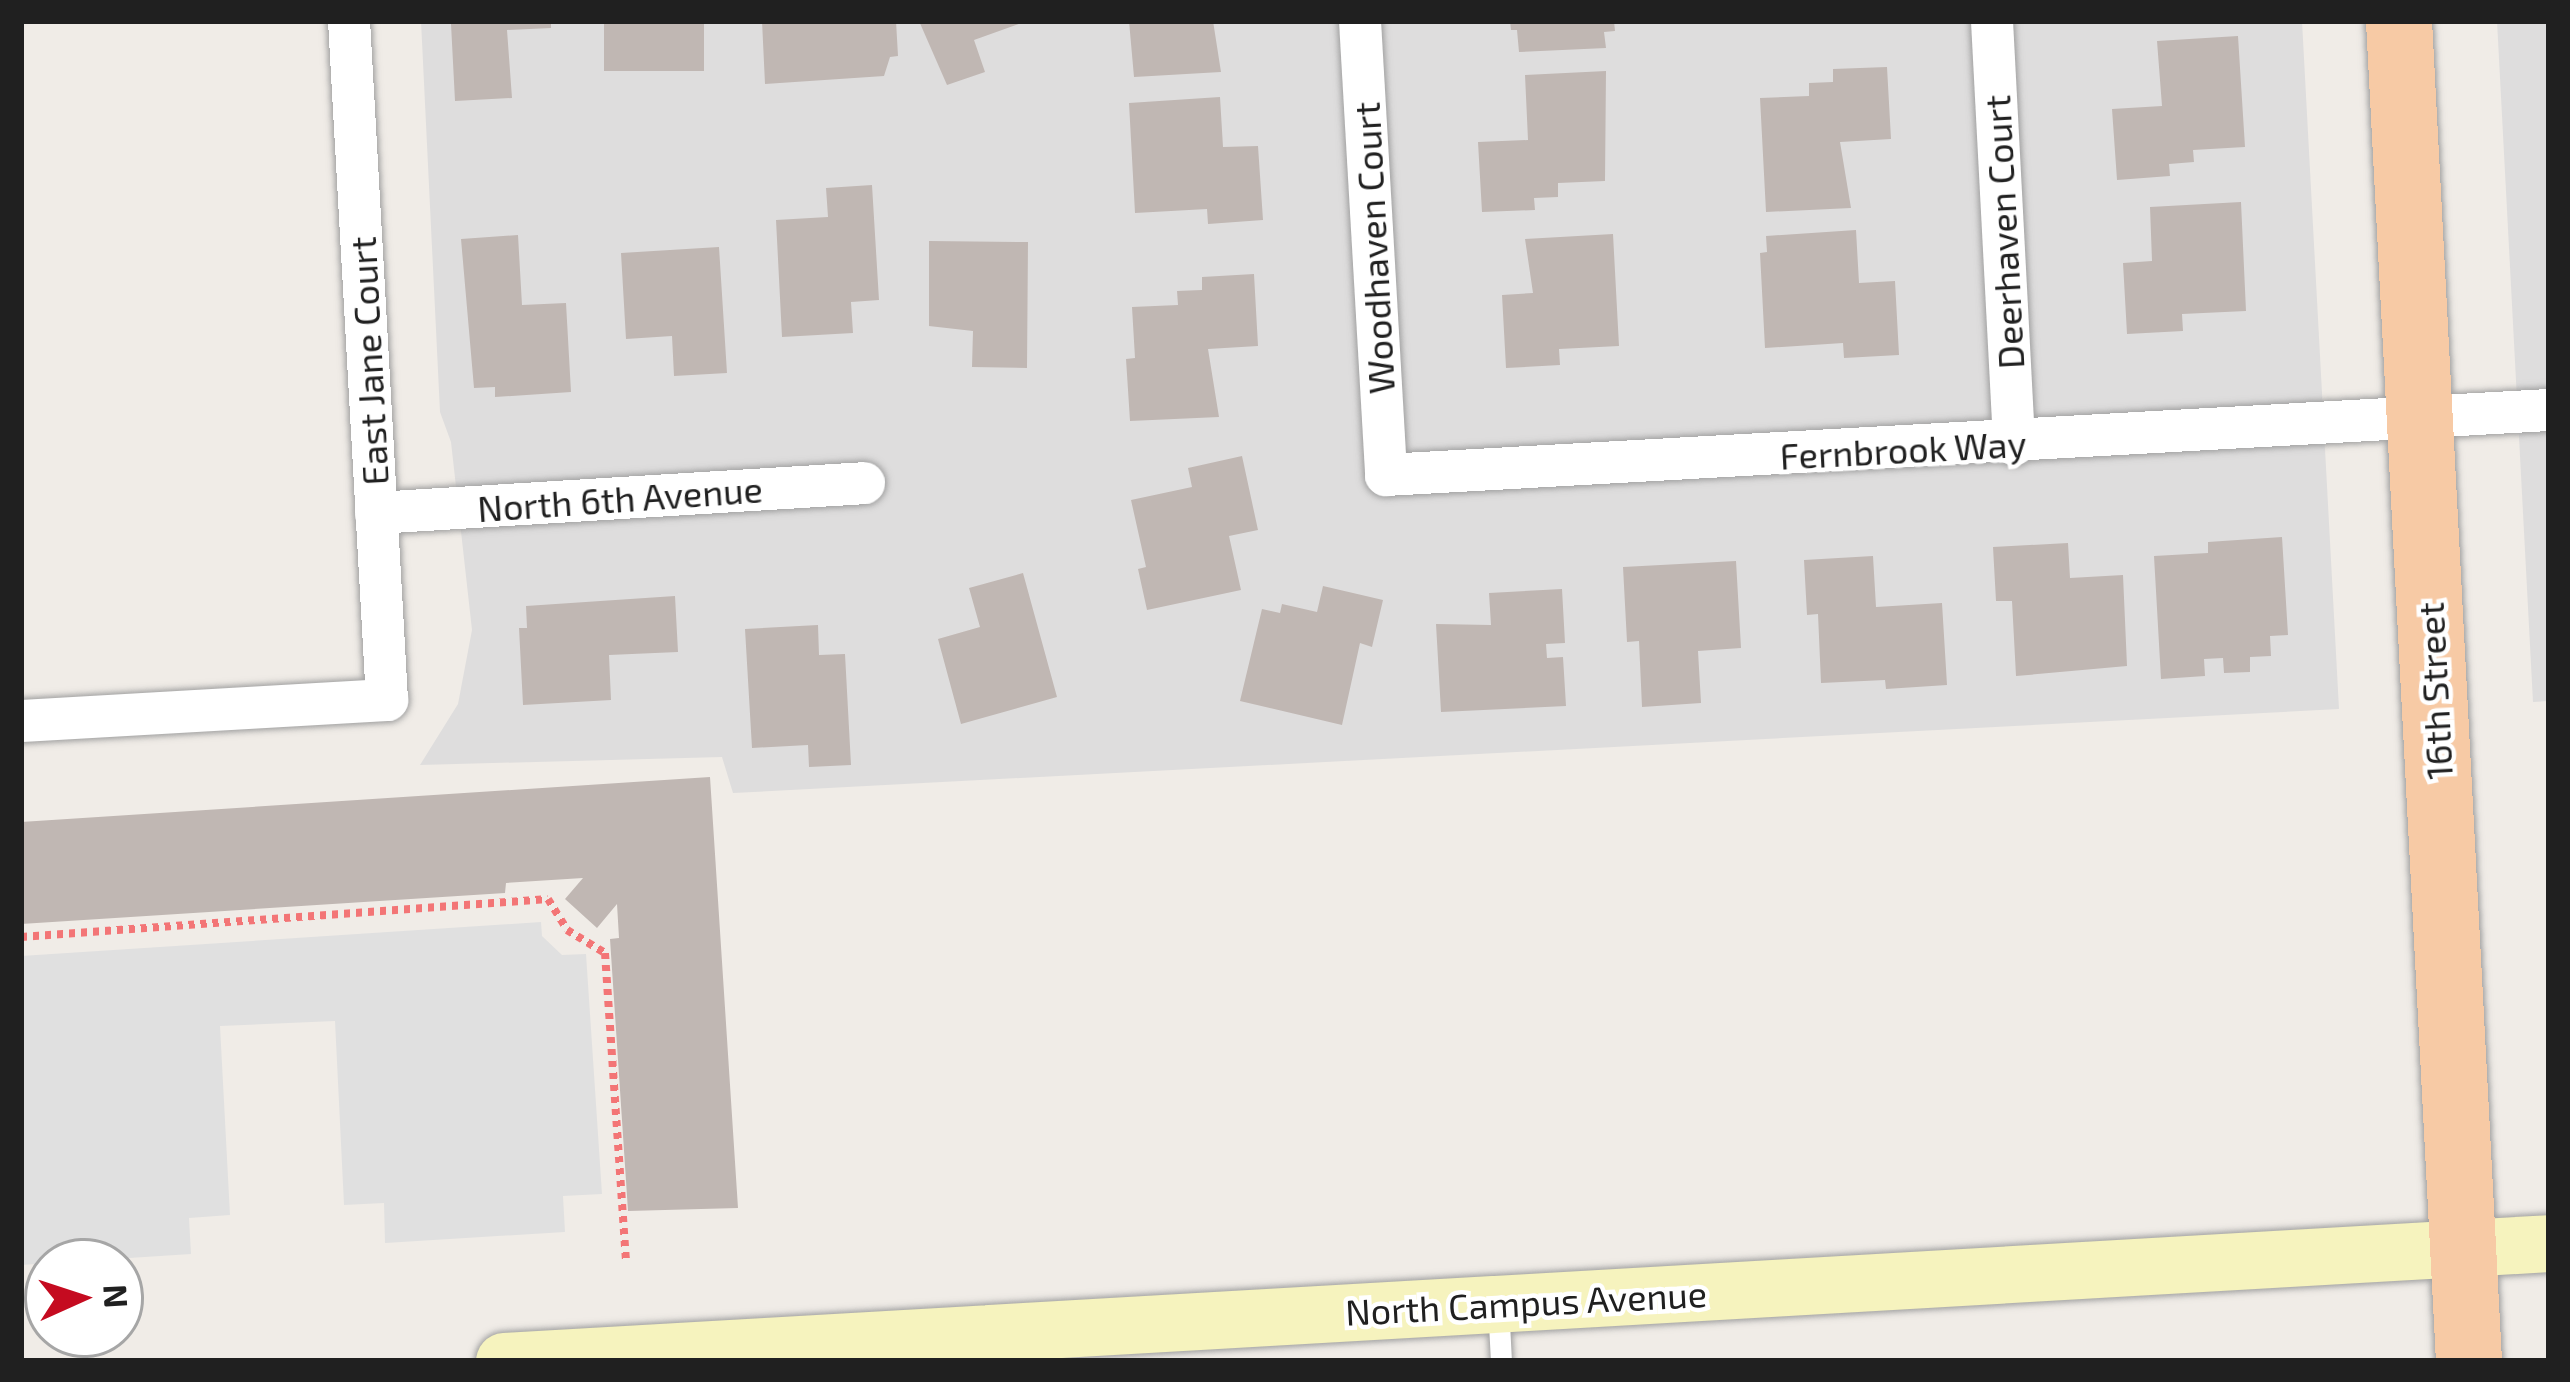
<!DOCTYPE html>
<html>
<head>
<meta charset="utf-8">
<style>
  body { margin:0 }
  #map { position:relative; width:2570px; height:1382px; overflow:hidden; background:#f0ece7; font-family:"Exo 2",sans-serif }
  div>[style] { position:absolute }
  .residential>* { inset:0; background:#dedddd }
  .parking>* { inset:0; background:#e0e0e0 }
  .building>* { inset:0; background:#c0b7b3; transform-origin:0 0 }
  .path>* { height:8px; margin-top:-4px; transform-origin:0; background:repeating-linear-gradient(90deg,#f37576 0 6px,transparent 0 12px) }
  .roads { filter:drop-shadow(0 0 3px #a1a1a1) drop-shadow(0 0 3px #a1a1a1) }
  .lane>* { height:21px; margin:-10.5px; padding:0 10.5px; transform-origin:10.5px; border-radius:10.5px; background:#fff }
  .street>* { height:42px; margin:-21px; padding:0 21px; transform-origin:21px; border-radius:21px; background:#fff }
  .secondary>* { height:57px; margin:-28.5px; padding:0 28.5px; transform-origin:28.5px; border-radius:28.5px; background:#f6f3be }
  .primary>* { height:66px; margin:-33px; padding:0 33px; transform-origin:33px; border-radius:33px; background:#f7caa5 }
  span { translate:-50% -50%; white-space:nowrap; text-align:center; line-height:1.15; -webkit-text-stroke:9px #fff; paint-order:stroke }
  .street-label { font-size:36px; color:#202020 }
  .frame { position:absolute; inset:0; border:24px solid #202020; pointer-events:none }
  .north { position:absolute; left:24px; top:1238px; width:120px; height:120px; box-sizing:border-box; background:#fff; border:3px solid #a6a6a6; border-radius:50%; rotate:87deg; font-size:33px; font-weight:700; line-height:48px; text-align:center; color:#202020 }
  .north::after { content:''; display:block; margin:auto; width:42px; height:54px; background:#c50b20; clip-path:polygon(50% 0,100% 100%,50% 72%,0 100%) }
</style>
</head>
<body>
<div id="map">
  <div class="residential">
    <i style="clip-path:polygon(421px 21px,2302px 21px,2339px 709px,733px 793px,722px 757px,420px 765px,458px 704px,472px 630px,451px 442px,440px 412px)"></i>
    <i style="clip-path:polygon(2497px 21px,2549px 21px,2549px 701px,2533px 702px)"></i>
  </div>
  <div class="parking">
    <i style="clip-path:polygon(541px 922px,542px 936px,562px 955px,586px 954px,602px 1194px,563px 1196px,565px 1232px,385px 1243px,384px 1203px,344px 1205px,335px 1021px,220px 1026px,230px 1215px,189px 1218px,191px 1254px,21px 1265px,21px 956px)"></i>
  </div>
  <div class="building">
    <i style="clip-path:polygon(455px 21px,551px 21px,551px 28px,507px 30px,512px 98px,455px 101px,451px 24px)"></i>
    <i style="left:604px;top:21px;width:100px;height:50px"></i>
    <i style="clip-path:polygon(762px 21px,896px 21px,898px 56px,890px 57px,884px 76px,765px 84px)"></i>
    <i style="clip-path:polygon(919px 21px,1024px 21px,1024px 22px,974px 40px,985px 72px,947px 85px)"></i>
    <i style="clip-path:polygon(1129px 21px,1213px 21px,1221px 72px,1134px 77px)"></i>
    <i style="clip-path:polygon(1510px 21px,1614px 21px,1615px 31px,1604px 32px,1606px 48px,1519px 52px,1517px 30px,1511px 30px)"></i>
    <i style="clip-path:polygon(2238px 36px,2245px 147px,2193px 150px,2194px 162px,2169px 164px,2170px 176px,2117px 180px,2112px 109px,2162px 106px,2157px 41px)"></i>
    <i style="clip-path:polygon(1887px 67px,1891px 139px,1840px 142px,1851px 208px,1766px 212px,1760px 98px,1809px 96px,1809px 83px,1833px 82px,1833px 69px)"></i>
    <i style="clip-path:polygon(1606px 71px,1605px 181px,1558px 183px,1558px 197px,1534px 198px,1535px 210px,1482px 212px,1478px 142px,1528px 140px,1525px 75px)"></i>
    <i style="clip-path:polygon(1220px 97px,1223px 147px,1258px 146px,1263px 220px,1208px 224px,1207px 209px,1135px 213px,1129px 103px)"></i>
    <i style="clip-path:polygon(872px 185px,879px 300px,851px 302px,853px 333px,782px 337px,776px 220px,828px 217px,826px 188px)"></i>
    <i style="clip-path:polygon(2241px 202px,2246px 311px,2182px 314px,2183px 331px,2127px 334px,2123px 263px,2152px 261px,2150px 207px)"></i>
    <i style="clip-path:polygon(1856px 230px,1859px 283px,1895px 281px,1899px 355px,1844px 358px,1843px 343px,1765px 348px,1760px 253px,1767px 252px,1766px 236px)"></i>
    <i style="clip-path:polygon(1613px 234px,1619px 346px,1559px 349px,1560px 365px,1506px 368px,1502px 295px,1533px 293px,1525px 239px)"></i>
    <i style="clip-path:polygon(518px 235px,522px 305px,566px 303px,571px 392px,495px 397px,495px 387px,474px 388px,461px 239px)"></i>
    <i style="clip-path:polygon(929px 241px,1028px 242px,1027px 368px,972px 367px,973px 331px,929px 326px)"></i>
    <i style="clip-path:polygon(719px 247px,727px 373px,674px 376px,672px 336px,626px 339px,621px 253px)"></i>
    <i style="clip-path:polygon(1254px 274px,1258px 346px,1208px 349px,1219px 417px,1130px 421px,1126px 359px,1135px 358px,1132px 307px,1178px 305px,1177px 291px,1202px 290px,1202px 277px)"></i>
    <i style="clip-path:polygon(1242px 456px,1258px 530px,1229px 536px,1241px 590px,1147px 610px,1138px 569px,1146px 567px,1131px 500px,1192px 487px,1188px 468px)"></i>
    <i style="clip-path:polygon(2282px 537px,2288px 635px,2270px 636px,2271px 656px,2250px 657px,2250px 672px,2224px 673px,2223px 658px,2204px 659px,2205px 676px,2161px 679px,2154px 556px,2208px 553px,2208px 542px)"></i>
    <i style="clip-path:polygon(2068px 543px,2070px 578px,2123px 575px,2127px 666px,2016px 676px,2012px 601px,1996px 601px,1993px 547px)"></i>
    <i style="clip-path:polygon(1873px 556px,1876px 607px,1942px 603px,1947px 685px,1886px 689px,1885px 680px,1821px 683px,1818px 614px,1807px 615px,1804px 560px)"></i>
    <i style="clip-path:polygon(1736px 561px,1741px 648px,1698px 651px,1701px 703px,1642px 707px,1639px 641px,1627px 642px,1623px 567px)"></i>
    <i style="clip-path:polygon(1023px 573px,1057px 697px,961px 724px,938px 639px,980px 627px,969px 588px)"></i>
    <i style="clip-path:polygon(1323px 586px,1383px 600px,1372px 647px,1360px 643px,1342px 725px,1240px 701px,1262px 609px,1280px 613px,1282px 604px,1317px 612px)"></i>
    <i style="clip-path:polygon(1562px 589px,1565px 643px,1546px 644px,1547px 658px,1563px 657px,1566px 706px,1441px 712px,1436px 624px,1491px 625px,1489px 593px)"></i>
    <i style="clip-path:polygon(675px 596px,678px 652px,609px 655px,611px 700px,523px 705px,519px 628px,527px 628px,526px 606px)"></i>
    <i style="clip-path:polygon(818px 625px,819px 655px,845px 654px,851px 765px,809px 767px,808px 745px,752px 748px,745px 629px)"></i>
    <i style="clip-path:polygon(710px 777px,738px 1208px,628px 1211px,610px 939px,619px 938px,617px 904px,597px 928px,565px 899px,583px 878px,506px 883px,505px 893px,21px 924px,21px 822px)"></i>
  </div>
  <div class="path">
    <i style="left:21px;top:937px;width:528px;rotate:-4.12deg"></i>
    <i style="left:548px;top:899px;width:36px;rotate:58deg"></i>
    <i style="left:567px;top:930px;width:44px;rotate:31.2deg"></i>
    <i style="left:605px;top:953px;width:308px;rotate:86.1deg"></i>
  </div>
  <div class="roads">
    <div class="lane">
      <i style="left:1498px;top:1304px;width:57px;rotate:87deg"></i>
    </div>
    <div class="street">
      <i style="left:1360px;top:21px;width:455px;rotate:86.7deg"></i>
      <i style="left:1386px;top:475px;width:1165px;rotate:-3.2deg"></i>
      <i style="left:1992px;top:21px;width:424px;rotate:87deg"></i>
      <i style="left:376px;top:513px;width:489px;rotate:-3.5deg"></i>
      <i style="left:21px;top:721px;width:367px;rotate:-3.3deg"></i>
      <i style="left:387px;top:700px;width:680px;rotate:-93.2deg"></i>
    </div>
    <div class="secondary">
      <i style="left:504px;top:1361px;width:2048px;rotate:-3.3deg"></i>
    </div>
    <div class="primary">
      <i style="left:2399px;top:21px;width:1342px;rotate:87.01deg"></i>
    </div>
  </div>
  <div class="street-label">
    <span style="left:2003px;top:232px;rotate:-93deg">Deerhaven Court</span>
    <span style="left:1373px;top:248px;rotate:-93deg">Woodhaven Court</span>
    <span style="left:368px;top:361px;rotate:-93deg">East Jane Court</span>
    <span style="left:1903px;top:449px;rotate:-3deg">Fernbrook Way</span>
    <span style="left:620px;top:498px;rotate:-4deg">North 6th Avenue</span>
    <span style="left:2434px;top:691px;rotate:-93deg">16th Street</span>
    <span style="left:1526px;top:1302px;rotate:-3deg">North Campus Avenue</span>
  </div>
  <div class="frame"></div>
  <div class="north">N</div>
</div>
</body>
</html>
